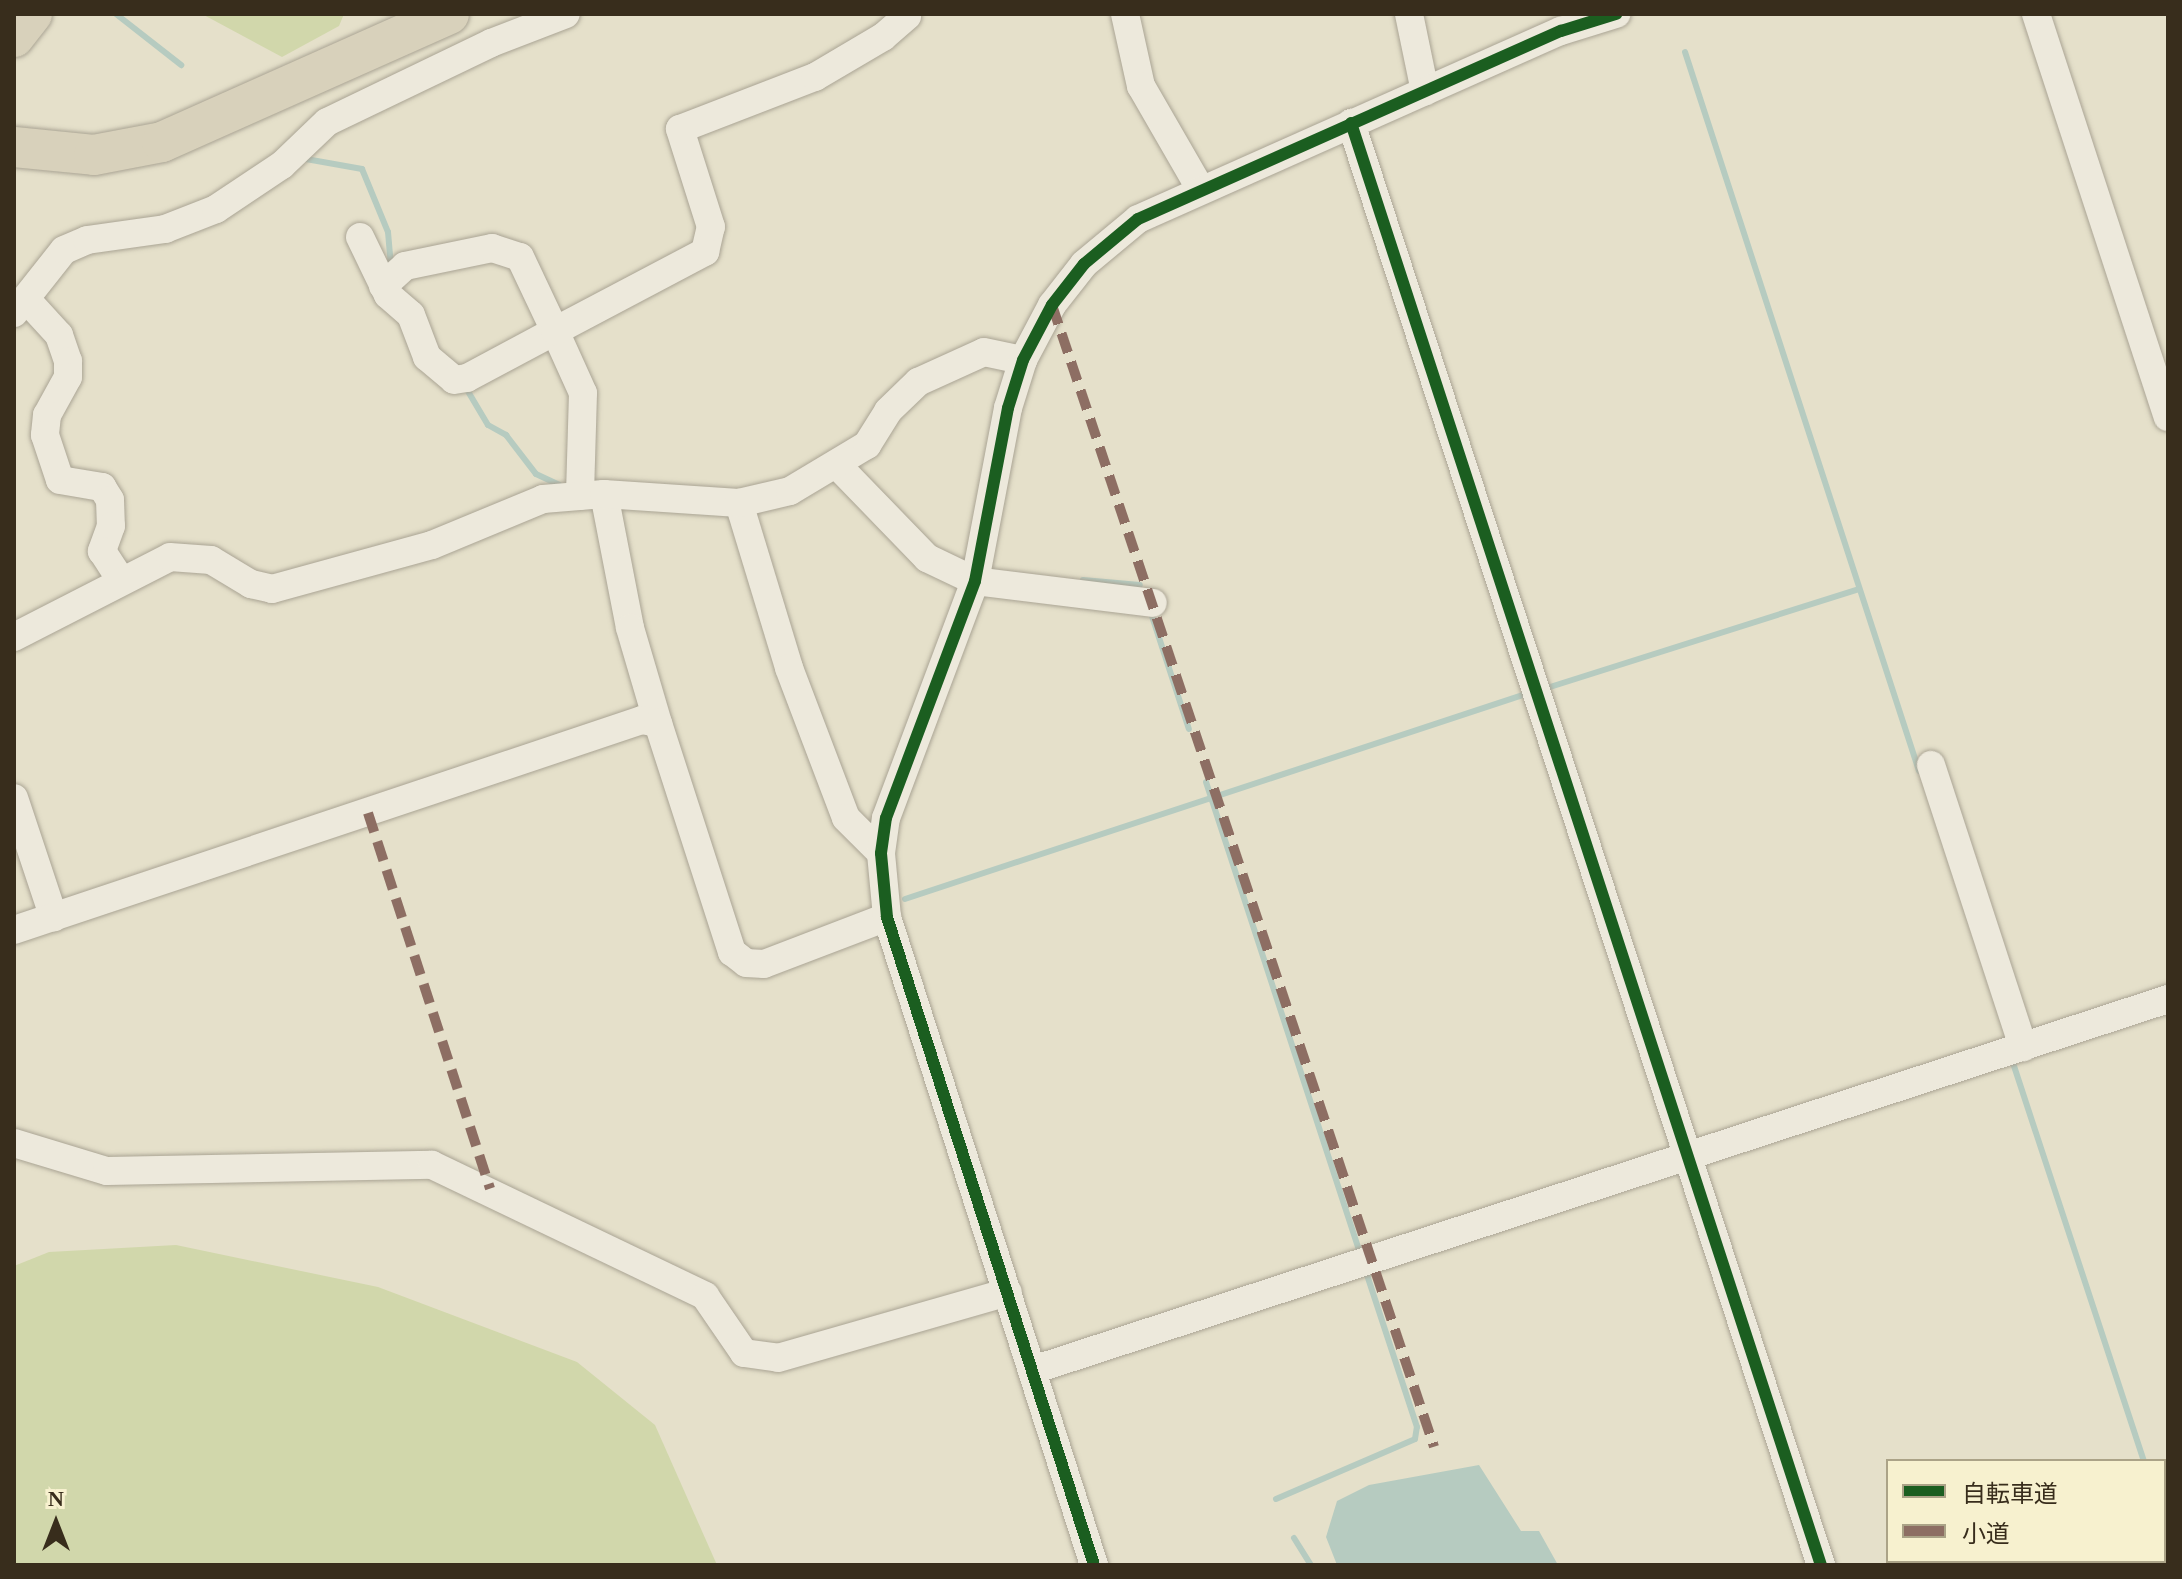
<!DOCTYPE html>
<html>
<head>
<meta charset="utf-8">
<style>
  body { margin:0 }
  #map { position:relative; width:2182px; height:1579px; overflow:hidden; background:#e5e0ca; font-family:"Times New Roman","Noto Sans JP",serif }
  div>[style] { position:absolute }
  .green>* { inset:0; background:#d1d7ab }
  .water>* { inset:0; background:#b6cbc0 }
  .stream>* { height:6px; margin:-3px; padding:0 3px; transform-origin:3px; border-radius:3px; background:#b6cbc0 }
  .roads { filter:drop-shadow(0 0 2px #aaa494) drop-shadow(0 0 2px #aaa494) }
  .minor>* { height:28px; margin:-14px; padding:0 14px; transform-origin:14px; border-radius:14px; background:#ede9dc }
  .highway>* { height:40px; margin:-20px; padding:0 20px; transform-origin:20px; border-radius:20px; background:#d8d1bb }
  .quiet>* { height:10px; margin-top:-5px; transform-origin:0; background:repeating-linear-gradient(90deg,#8d6e63 0 20px,transparent 0 30px) }
  .cycleway>* { height:12px; margin:-6px; padding:0 6px; transform-origin:6px; border-radius:6px; background:#1b5e20 }
  span { translate:-50% -50%; white-space:nowrap; text-align:center; line-height:1.15; -webkit-text-stroke:7px #f7f1cf; paint-order:stroke }
  .frame { position:absolute; inset:0; border:16px solid #382d1c; pointer-events:none }
  .legend { position:absolute; left:1886px; top:1459px; width:280px; height:104px; box-sizing:border-box; background:#f7f1cf; border:2px solid #aba387; margin:0; padding:10px 14px; list-style:none; font-size:24px; color:#382d1c }
  .legend li { display:flex; align-items:center; gap:16px; height:40px }
  .legend b { width:40px; border:2px solid #aba387 }
  .north { position:absolute; left:16px; top:1483px; width:80px; height:80px; -webkit-text-stroke:6px #f7f1cf; paint-order:stroke; rotate:0deg; font-size:22px; font-weight:700; line-height:32px; text-align:center; color:#382d1c }
  .north::after { content:''; display:block; margin:auto; width:28px; height:36px; background:#382d1c; clip-path:polygon(50% 0,100% 100%,50% 72%,0 100%) }
</style>
</head>
<body>
<div id="map">
  <div class="green">
    <i style="clip-path:polygon(202px 14px,344px 14px,339px 26px,282px 57px)"></i>
    <i style="clip-path:polygon(176px 1245px,378px 1287px,577px 1362px,655px 1425px,717px 1565px,14px 1565px,14px 1266px,49px 1252px)"></i>
  </div>
  <div class="water">
    <i style="clip-path:polygon(1479px 1465px,1521px 1531px,1539px 1531px,1558px 1565px,1337px 1565px,1326px 1537px,1337px 1501px,1369px 1485px)"></i>
  </div>
  <div class="stream">
    <i style="left:116px;top:14px;width:83px;rotate:38.1deg"></i>
    <i style="left:1685px;top:52px;width:756px;rotate:71.97deg"></i>
    <i style="left:306px;top:159px;width:57px;rotate:10.1deg"></i>
    <i style="left:362px;top:169px;width:68px;rotate:67.6deg"></i>
    <i style="left:388px;top:232px;width:32px;rotate:85deg"></i>
    <i style="left:466px;top:388px;width:43px;rotate:59.3deg"></i>
    <i style="left:488px;top:425px;width:21px;rotate:29deg"></i>
    <i style="left:506px;top:435px;width:49px;rotate:52.4deg"></i>
    <i style="left:536px;top:474px;width:26px;rotate:25deg"></i>
    <i style="left:1083px;top:580px;width:57px;rotate:5deg"></i>
    <i style="left:1150px;top:610px;width:125px;rotate:71.9deg"></i>
    <i style="left:1550px;top:687px;width:324px;rotate:-17.6deg"></i>
    <i style="left:1206px;top:782px;width:492px;rotate:71.9deg"></i>
    <i style="left:905px;top:899px;width:651px;rotate:-18.27deg"></i>
    <i style="left:2014px;top:1066px;width:416px;rotate:71.8deg"></i>
    <i style="left:1276px;top:1499px;width:151px;rotate:-23.3deg"></i>
    <i style="left:1415px;top:1439px;width:12px;rotate:-81deg"></i>
    <i style="left:1417px;top:1427px;width:160px;rotate:-108.2deg"></i>
    <i style="left:2164px;top:1522px;width:13px;rotate:72deg"></i>
    <i style="left:1294px;top:1538px;width:32px;rotate:58deg"></i>
  </div>
  <div class="roads">
    <div class="minor">
      <i style="left:1125px;top:14px;width:74px;rotate:77.5deg"></i>
      <i style="left:1141px;top:86px;width:120px;rotate:60deg"></i>
      <i style="left:1409px;top:14px;width:79px;rotate:78.3deg"></i>
      <i style="left:2036px;top:14px;width:424px;rotate:71.9deg"></i>
      <i style="left:1351px;top:123px;width:1517px;rotate:71.95deg"></i>
      <i style="left:360px;top:237px;width:64px;rotate:64.2deg"></i>
      <i style="left:388px;top:295px;width:30px;rotate:41deg"></i>
      <i style="left:411px;top:315px;width:45px;rotate:69.1deg"></i>
      <i style="left:427px;top:357px;width:35px;rotate:40deg"></i>
      <i style="left:454px;top:380px;width:13px;rotate:-9deg"></i>
      <i style="left:467px;top:378px;width:100px;rotate:-28.1deg"></i>
      <i style="left:555px;top:331px;width:68px;rotate:65.7deg"></i>
      <i style="left:583px;top:393px;width:103px;rotate:91.7deg"></i>
      <i style="left:383px;top:286px;width:30px;rotate:-42deg"></i>
      <i style="left:405px;top:266px;width:89px;rotate:-11.7deg"></i>
      <i style="left:492px;top:248px;width:29px;rotate:18deg"></i>
      <i style="left:520px;top:257px;width:82px;rotate:64.7deg"></i>
      <i style="left:555px;top:331px;width:170px;rotate:-27.8deg"></i>
      <i style="left:705px;top:252px;width:26px;rotate:-77deg"></i>
      <i style="left:711px;top:227px;width:103px;rotate:-107.6deg"></i>
      <i style="left:680px;top:129px;width:145px;rotate:-21.1deg"></i>
      <i style="left:815px;top:77px;width:79px;rotate:-30.5deg"></i>
      <i style="left:883px;top:37px;width:32px;rotate:-41deg"></i>
      <i style="left:26px;top:299px;width:49px;rotate:47.5deg"></i>
      <i style="left:59px;top:335px;width:28px;rotate:71deg"></i>
      <i style="left:68px;top:361px;width:16px;rotate:90deg"></i>
      <i style="left:68px;top:377px;width:43px;rotate:118.9deg"></i>
      <i style="left:47px;top:415px;width:20px;rotate:96deg"></i>
      <i style="left:45px;top:435px;width:47px;rotate:71.6deg"></i>
      <i style="left:60px;top:480px;width:43px;rotate:9.5deg"></i>
      <i style="left:102px;top:487px;width:15px;rotate:58deg"></i>
      <i style="left:110px;top:500px;width:26px;rotate:88deg"></i>
      <i style="left:111px;top:526px;width:27px;rotate:110deg"></i>
      <i style="left:102px;top:551px;width:33px;rotate:57deg"></i>
      <i style="left:14px;top:313px;width:80px;rotate:-51.6deg"></i>
      <i style="left:64px;top:250px;width:25px;rotate:-23deg"></i>
      <i style="left:87px;top:240px;width:79px;rotate:-8deg"></i>
      <i style="left:165px;top:229px;width:55px;rotate:-21.4deg"></i>
      <i style="left:216px;top:209px;width:79px;rotate:-33.7deg"></i>
      <i style="left:282px;top:165px;width:62px;rotate:-43.7deg"></i>
      <i style="left:327px;top:122px;width:182px;rotate:-25.7deg"></i>
      <i style="left:491px;top:43px;width:80px;rotate:-21.1deg"></i>
      <i style="left:838px;top:466px;width:128px;rotate:45.9deg"></i>
      <i style="left:927px;top:558px;width:53px;rotate:25.6deg"></i>
      <i style="left:975px;top:581px;width:179px;rotate:7deg"></i>
      <i style="left:604px;top:494px;width:136px;rotate:79deg"></i>
      <i style="left:630px;top:628px;width:99px;rotate:73.6deg"></i>
      <i style="left:739px;top:503px;width:172px;rotate:73.1deg"></i>
      <i style="left:789px;top:668px;width:160px;rotate:69.2deg"></i>
      <i style="left:846px;top:818px;width:49px;rotate:45deg"></i>
      <i style="left:14px;top:637px;width:175px;rotate:-27.1deg"></i>
      <i style="left:170px;top:557px;width:41px;rotate:4.2deg"></i>
      <i style="left:211px;top:560px;width:47px;rotate:31deg"></i>
      <i style="left:251px;top:584px;width:22px;rotate:13deg"></i>
      <i style="left:272px;top:589px;width:166px;rotate:-15.4deg"></i>
      <i style="left:432px;top:545px;width:120px;rotate:-22.5deg"></i>
      <i style="left:543px;top:499px;width:61px;rotate:-4.7deg"></i>
      <i style="left:604px;top:494px;width:135px;rotate:3.8deg"></i>
      <i style="left:739px;top:503px;width:52px;rotate:-13.2deg"></i>
      <i style="left:790px;top:491px;width:90px;rotate:-30.9deg"></i>
      <i style="left:867px;top:445px;width:40px;rotate:-58deg"></i>
      <i style="left:888px;top:411px;width:42px;rotate:-44deg"></i>
      <i style="left:918px;top:382px;width:72px;rotate:-24.4deg"></i>
      <i style="left:984px;top:352px;width:40px;rotate:12deg"></i>
      <i style="left:1931px;top:765px;width:297px;rotate:71.9deg"></i>
      <i style="left:14px;top:798px;width:126px;rotate:71.6deg"></i>
      <i style="left:14px;top:930px;width:662px;rotate:-18.49deg"></i>
      <i style="left:642px;top:720px;width:16px;rotate:11deg"></i>
      <i style="left:658px;top:723px;width:241px;rotate:72.1deg"></i>
      <i style="left:732px;top:952px;width:18px;rotate:38deg"></i>
      <i style="left:746px;top:963px;width:18px;rotate:3deg"></i>
      <i style="left:764px;top:964px;width:132px;rotate:-20.9deg"></i>
      <i style="left:14px;top:1143px;width:97px;rotate:16.8deg"></i>
      <i style="left:107px;top:1171px;width:325px;rotate:-1.1deg"></i>
      <i style="left:432px;top:1165px;width:303px;rotate:25.6deg"></i>
      <i style="left:705px;top:1296px;width:69px;rotate:55.6deg"></i>
      <i style="left:744px;top:1353px;width:34px;rotate:8deg"></i>
      <i style="left:778px;top:1358px;width:239px;rotate:-16deg"></i>
      <i style="left:1033px;top:1370px;width:1194px;rotate:-18.1deg"></i>
      <i style="left:1094px;top:1565px;width:680px;rotate:-107.72deg"></i>
      <i style="left:887px;top:917px;width:64px;rotate:-95.4deg"></i>
      <i style="left:881px;top:853px;width:35px;rotate:-82deg"></i>
      <i style="left:886px;top:818px;width:253px;rotate:-69.4deg"></i>
      <i style="left:975px;top:581px;width:176px;rotate:-79.2deg"></i>
      <i style="left:1008px;top:408px;width:50px;rotate:-72.6deg"></i>
      <i style="left:1023px;top:360px;width:62px;rotate:-62.2deg"></i>
      <i style="left:1052px;top:305px;width:52px;rotate:-52deg"></i>
      <i style="left:1084px;top:264px;width:70px;rotate:-39.8deg"></i>
      <i style="left:1138px;top:219px;width:463px;rotate:-24deg"></i>
      <i style="left:1561px;top:31px;width:58px;rotate:-17.2deg"></i>
    </div>
    <div class="highway">
      <i style="left:14px;top:37px;width:29px;rotate:-52deg"></i>
      <i style="left:14px;top:147px;width:80px;rotate:5.7deg"></i>
      <i style="left:94px;top:155px;width:69px;rotate:-10.8deg"></i>
      <i style="left:162px;top:142px;width:314px;rotate:-24deg"></i>
    </div>
  </div>
  <div class="quiet">
    <i style="left:1052px;top:305px;width:1204px;rotate:71.5deg"></i>
    <i style="left:368px;top:813px;width:395px;rotate:72deg"></i>
  </div>
  <div class="cycleway">
    <i style="left:1351px;top:123px;width:1517px;rotate:71.95deg"></i>
    <i style="left:1094px;top:1565px;width:680px;rotate:-107.72deg"></i>
    <i style="left:887px;top:917px;width:64px;rotate:-95.4deg"></i>
    <i style="left:881px;top:853px;width:35px;rotate:-82deg"></i>
    <i style="left:886px;top:818px;width:253px;rotate:-69.4deg"></i>
    <i style="left:975px;top:581px;width:176px;rotate:-79.2deg"></i>
    <i style="left:1008px;top:408px;width:50px;rotate:-72.6deg"></i>
    <i style="left:1023px;top:360px;width:62px;rotate:-62.2deg"></i>
    <i style="left:1052px;top:305px;width:52px;rotate:-52deg"></i>
    <i style="left:1084px;top:264px;width:70px;rotate:-39.8deg"></i>
    <i style="left:1138px;top:219px;width:463px;rotate:-24deg"></i>
    <i style="left:1561px;top:31px;width:58px;rotate:-17.2deg"></i>
  </div>
  <div class="frame"></div>
  <ul class="legend">
  <li><b style="height:10px;background:#1b5e20"></b>自転車道</li>
  <li><b style="height:10px;background:#8d6e63"></b>小道</li>
  </ul>
  <div class="north">N</div>
</div>
</body>
</html>
